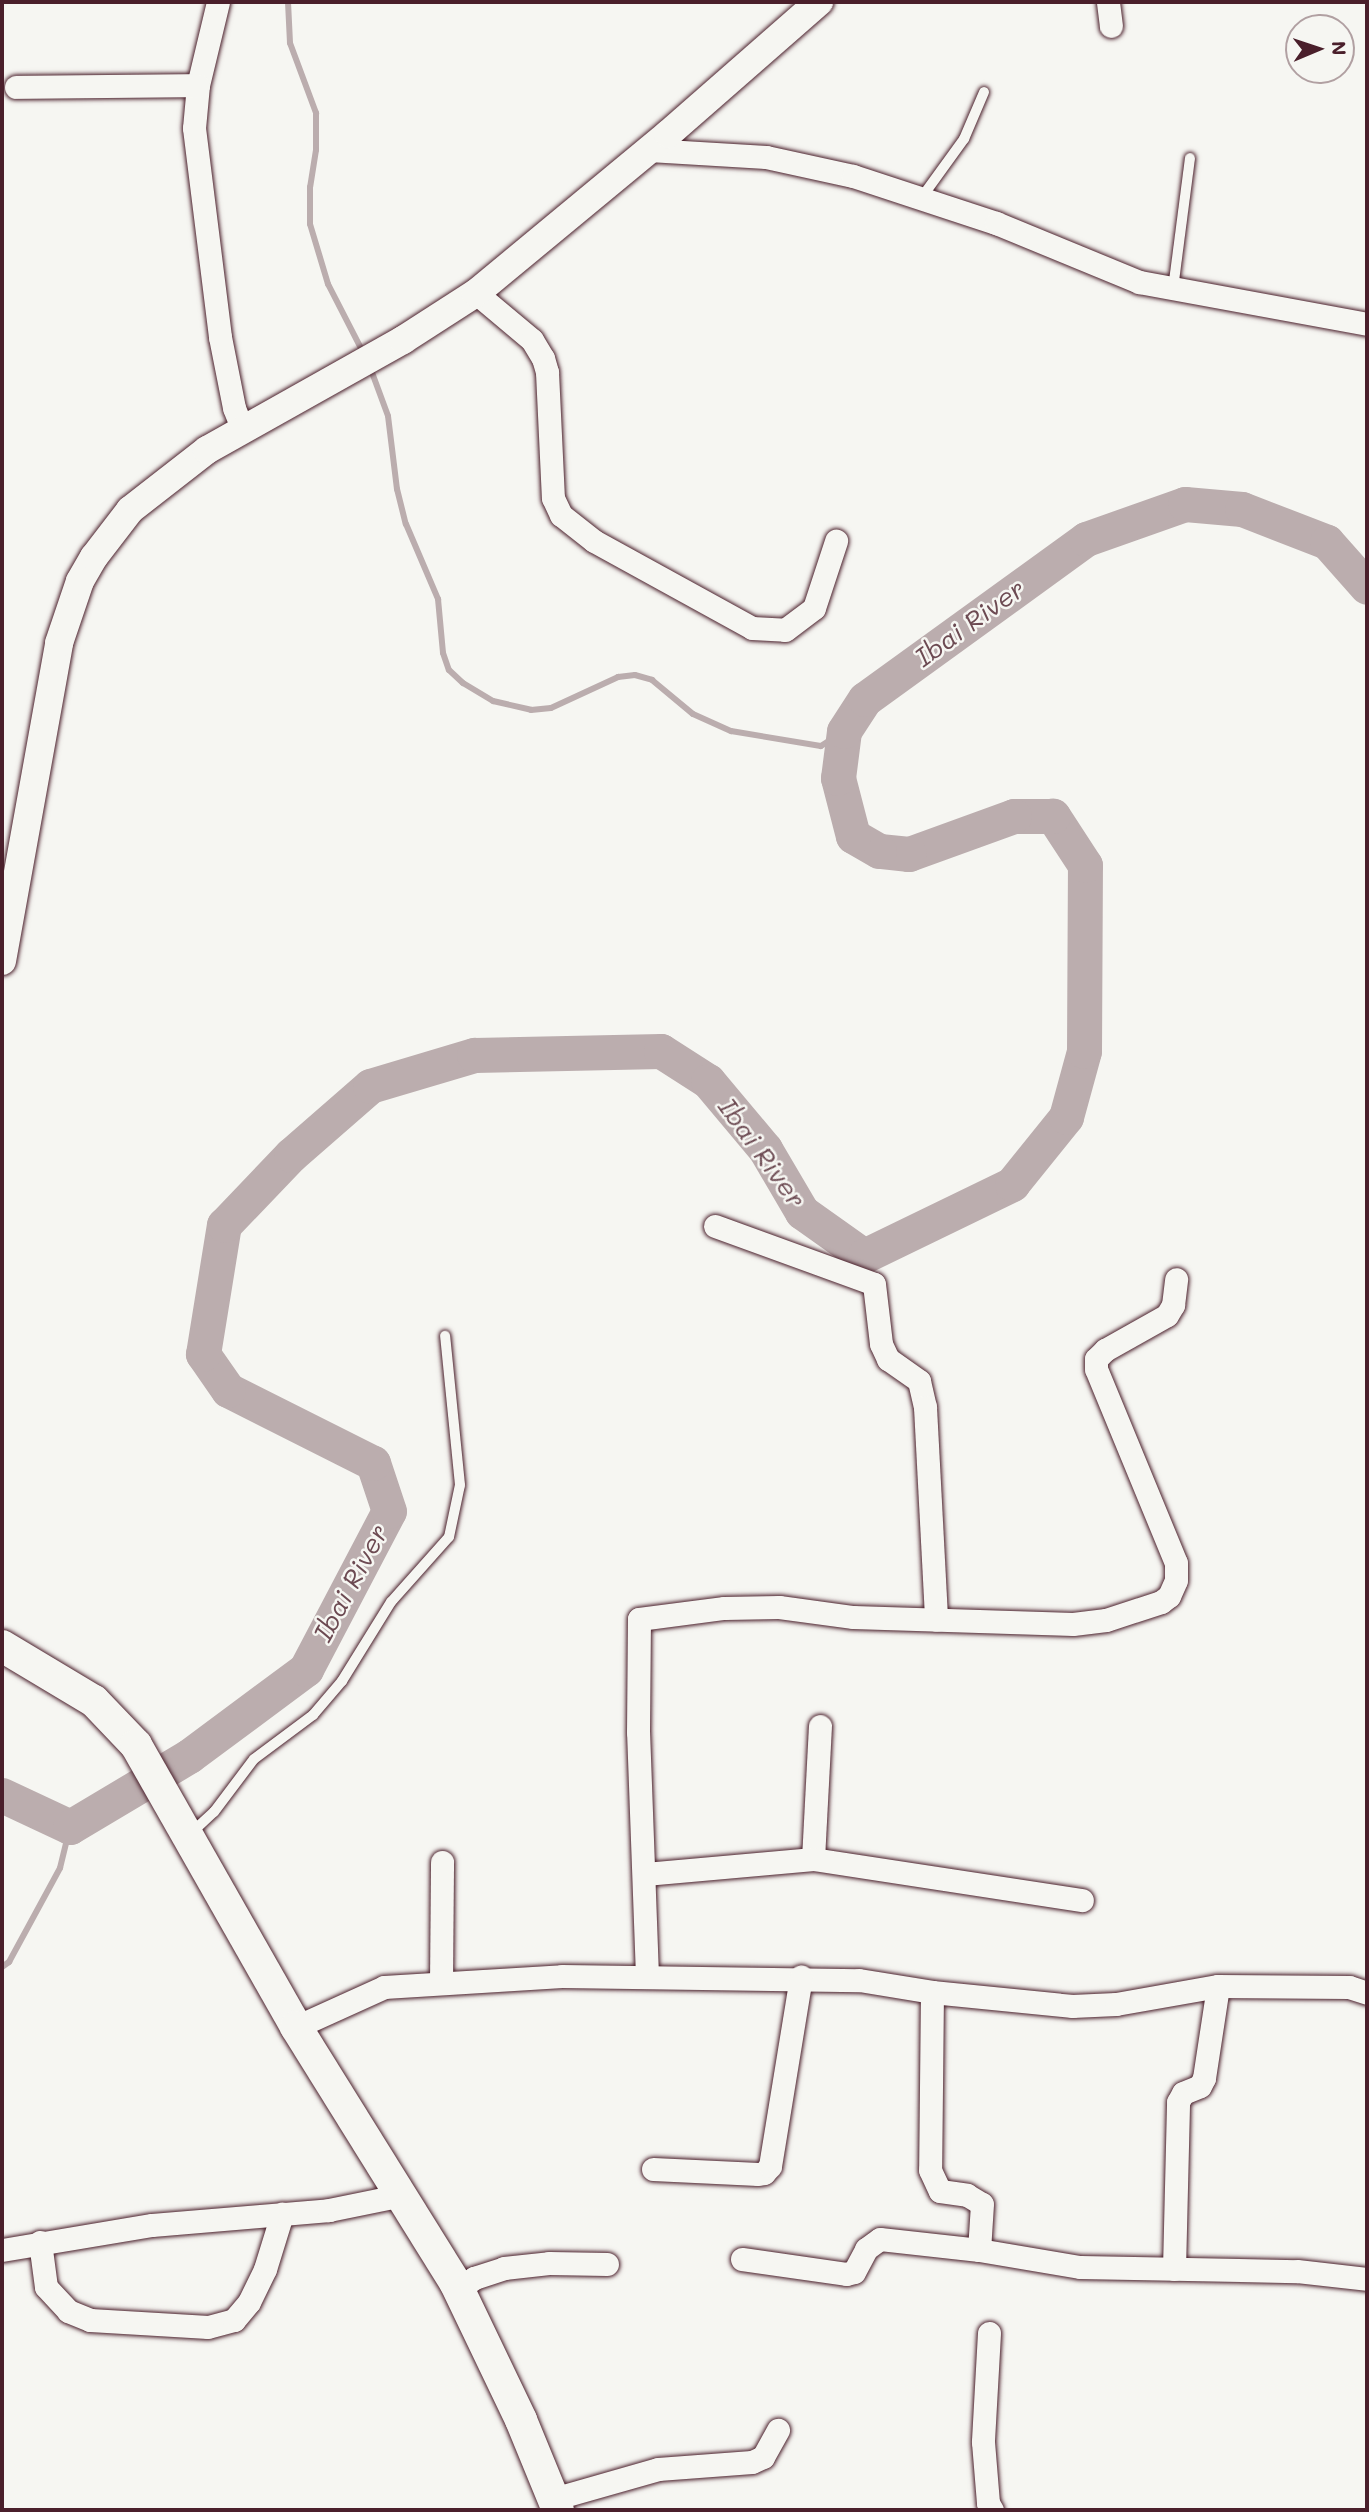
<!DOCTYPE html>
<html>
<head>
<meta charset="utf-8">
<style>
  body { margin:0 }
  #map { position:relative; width:1369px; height:2512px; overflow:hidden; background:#f6f6f2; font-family:Mali,sans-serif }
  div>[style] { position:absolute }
  .stream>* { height:6px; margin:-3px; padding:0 3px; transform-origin:3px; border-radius:3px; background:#bbadae }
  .river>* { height:35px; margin:-17.5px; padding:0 17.5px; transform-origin:17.5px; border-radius:17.5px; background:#bbadae }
  .roads { filter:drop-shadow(0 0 2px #4a1f2b) drop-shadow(0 0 2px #4a1f2b) }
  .service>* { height:10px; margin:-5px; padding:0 5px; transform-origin:5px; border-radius:5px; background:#f6f6f2 }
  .minor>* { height:23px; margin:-11.5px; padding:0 11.5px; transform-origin:11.5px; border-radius:11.5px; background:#f6f6f2 }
  .tertiary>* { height:28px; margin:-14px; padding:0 14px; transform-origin:14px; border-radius:14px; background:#f6f6f2 }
  .secondary>* { height:32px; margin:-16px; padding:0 16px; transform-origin:16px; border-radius:16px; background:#f6f6f2 }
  span { translate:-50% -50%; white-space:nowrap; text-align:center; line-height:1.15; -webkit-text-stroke:5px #f6f6f2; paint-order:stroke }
  .water-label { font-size:26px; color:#6c4a52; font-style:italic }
  .frame { position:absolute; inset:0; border:4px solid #4a1f2b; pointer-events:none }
  .north { position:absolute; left:1285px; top:14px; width:70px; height:70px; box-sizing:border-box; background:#f6f6f2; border:2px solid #b1a0a2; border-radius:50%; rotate:88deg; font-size:19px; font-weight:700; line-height:28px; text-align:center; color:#4a1f2b }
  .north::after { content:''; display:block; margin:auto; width:24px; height:32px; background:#4a1f2b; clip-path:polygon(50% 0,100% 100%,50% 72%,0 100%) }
</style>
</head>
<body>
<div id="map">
  <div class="stream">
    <i style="left:288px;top:2px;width:41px;rotate:87.2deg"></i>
    <i style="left:290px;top:43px;width:75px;rotate:69.6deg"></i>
    <i style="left:316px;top:113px;width:37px;rotate:90deg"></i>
    <i style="left:316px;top:150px;width:37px;rotate:99deg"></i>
    <i style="left:310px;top:187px;width:37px;rotate:90deg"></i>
    <i style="left:310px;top:224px;width:63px;rotate:73.3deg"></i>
    <i style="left:328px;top:284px;width:79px;rotate:62.8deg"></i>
    <i style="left:370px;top:367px;width:52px;rotate:69.8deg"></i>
    <i style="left:388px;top:416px;width:74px;rotate:83deg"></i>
    <i style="left:397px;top:489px;width:36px;rotate:76deg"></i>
    <i style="left:406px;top:524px;width:82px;rotate:66.9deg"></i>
    <i style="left:438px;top:599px;width:54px;rotate:84.7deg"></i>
    <i style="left:443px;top:653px;width:18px;rotate:71deg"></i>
    <i style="left:449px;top:670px;width:19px;rotate:43deg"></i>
    <i style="left:463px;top:683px;width:35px;rotate:31deg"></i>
    <i style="left:493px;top:701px;width:39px;rotate:13deg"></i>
    <i style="left:531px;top:710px;width:20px;rotate:-6deg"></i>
    <i style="left:551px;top:708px;width:74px;rotate:-24.8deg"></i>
    <i style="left:618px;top:677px;width:17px;rotate:-7deg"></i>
    <i style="left:635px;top:675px;width:18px;rotate:16deg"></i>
    <i style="left:652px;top:680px;width:53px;rotate:39.7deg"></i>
    <i style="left:693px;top:714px;width:42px;rotate:24.1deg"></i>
    <i style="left:731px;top:731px;width:91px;rotate:9.5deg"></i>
    <i style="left:821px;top:746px;width:27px;rotate:-33deg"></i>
    <i style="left:2px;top:1967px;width:9px;rotate:-36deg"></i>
    <i style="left:9px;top:1962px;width:107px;rotate:-61.5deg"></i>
    <i style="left:60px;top:1868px;width:42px;rotate:-76.3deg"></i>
  </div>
  <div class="river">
    <i style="left:2px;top:1795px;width:75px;rotate:25.2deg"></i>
    <i style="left:70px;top:1827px;width:139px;rotate:-30.8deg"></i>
    <i style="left:189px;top:1756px;width:146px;rotate:-36.6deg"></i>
    <i style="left:306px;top:1669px;width:178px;rotate:-62.3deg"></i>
    <i style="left:389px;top:1511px;width:51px;rotate:-108.4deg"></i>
    <i style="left:373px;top:1463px;width:162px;rotate:-153.3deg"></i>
    <i style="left:228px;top:1390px;width:44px;rotate:-124.8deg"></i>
    <i style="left:203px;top:1354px;width:131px;rotate:-80.8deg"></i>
    <i style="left:224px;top:1225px;width:97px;rotate:-46.3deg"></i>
    <i style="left:291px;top:1155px;width:105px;rotate:-41.1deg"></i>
    <i style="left:370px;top:1086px;width:109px;rotate:-16.6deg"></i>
    <i style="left:474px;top:1055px;width:187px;rotate:-1.2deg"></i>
    <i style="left:661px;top:1051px;width:56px;rotate:32.6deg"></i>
    <i style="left:708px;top:1081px;width:89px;rotate:50deg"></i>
    <i style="left:765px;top:1149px;width:73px;rotate:59.6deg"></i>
    <i style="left:802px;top:1212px;width:76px;rotate:35.4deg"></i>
    <i style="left:864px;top:1256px;width:165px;rotate:-25.9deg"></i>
    <i style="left:1012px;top:1184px;width:86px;rotate:-51.1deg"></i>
    <i style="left:1066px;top:1117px;width:68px;rotate:-74.7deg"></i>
    <i style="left:1084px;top:1051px;width:186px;rotate:-89.7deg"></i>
    <i style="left:1085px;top:865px;width:59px;rotate:-123.1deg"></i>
    <i style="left:1053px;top:816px;width:39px;rotate:180deg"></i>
    <i style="left:1014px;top:816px;width:112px;rotate:160.1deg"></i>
    <i style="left:909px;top:854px;width:30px;rotate:-174deg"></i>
    <i style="left:879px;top:851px;width:30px;rotate:-150deg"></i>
    <i style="left:853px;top:836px;width:60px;rotate:-104.5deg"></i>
    <i style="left:838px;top:778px;width:47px;rotate:-82.7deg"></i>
    <i style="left:844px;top:731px;width:38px;rotate:-57deg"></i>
    <i style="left:865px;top:699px;width:273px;rotate:-35.9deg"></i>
    <i style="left:1086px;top:539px;width:105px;rotate:-19.5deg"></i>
    <i style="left:1185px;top:504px;width:57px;rotate:5deg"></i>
    <i style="left:1242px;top:509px;width:91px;rotate:21.2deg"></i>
    <i style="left:1327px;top:542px;width:60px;rotate:48.4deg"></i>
  </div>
  <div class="roads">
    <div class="service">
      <i style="left:922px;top:197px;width:72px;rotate:-54.1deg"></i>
      <i style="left:964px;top:139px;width:51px;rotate:-66.9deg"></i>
      <i style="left:1173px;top:289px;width:132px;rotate:-82.6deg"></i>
      <i style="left:189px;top:1835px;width:34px;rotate:-43deg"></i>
      <i style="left:214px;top:1812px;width:66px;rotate:-53deg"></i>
      <i style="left:254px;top:1759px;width:74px;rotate:-36.7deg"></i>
      <i style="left:313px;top:1715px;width:45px;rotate:-49.5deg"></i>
      <i style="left:342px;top:1681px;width:93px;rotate:-58.2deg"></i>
      <i style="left:391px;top:1602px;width:87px;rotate:-48.3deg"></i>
      <i style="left:449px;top:1537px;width:53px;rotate:-78.1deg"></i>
      <i style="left:460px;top:1485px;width:150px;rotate:-95.7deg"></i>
    </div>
    <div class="minor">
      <i style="left:218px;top:2px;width:85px;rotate:103.5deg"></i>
      <i style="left:198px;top:85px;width:43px;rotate:95.3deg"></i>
      <i style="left:194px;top:128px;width:211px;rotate:82.9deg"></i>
      <i style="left:220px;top:337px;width:72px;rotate:78.8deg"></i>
      <i style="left:234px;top:408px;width:24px;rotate:68deg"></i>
      <i style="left:1108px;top:2px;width:24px;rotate:83deg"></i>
      <i style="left:16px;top:87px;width:182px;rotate:-0.6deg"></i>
      <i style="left:649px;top:150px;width:117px;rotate:3.4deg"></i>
      <i style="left:766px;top:157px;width:89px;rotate:12.3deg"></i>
      <i style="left:853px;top:176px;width:151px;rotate:18.2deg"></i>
      <i style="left:996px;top:223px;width:155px;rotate:22.4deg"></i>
      <i style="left:1139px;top:282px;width:232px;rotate:10.4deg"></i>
      <i style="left:476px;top:293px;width:73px;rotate:40deg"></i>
      <i style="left:532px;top:340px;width:21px;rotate:59deg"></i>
      <i style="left:543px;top:358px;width:15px;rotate:74deg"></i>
      <i style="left:547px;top:372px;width:126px;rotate:87.3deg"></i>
      <i style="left:553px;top:498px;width:19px;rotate:65deg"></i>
      <i style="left:561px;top:515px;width:42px;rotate:38.2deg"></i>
      <i style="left:594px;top:541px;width:180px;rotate:28.8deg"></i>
      <i style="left:752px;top:628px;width:33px;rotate:3deg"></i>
      <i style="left:785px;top:630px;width:36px;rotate:-37deg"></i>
      <i style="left:814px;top:608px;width:71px;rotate:-71.8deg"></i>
      <i style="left:715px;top:1226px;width:169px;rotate:20deg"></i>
      <i style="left:874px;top:1284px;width:60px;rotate:83.3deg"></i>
      <i style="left:881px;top:1344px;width:17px;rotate:65deg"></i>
      <i style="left:888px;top:1359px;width:38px;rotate:35deg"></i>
      <i style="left:919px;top:1381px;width:27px;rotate:77deg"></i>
      <i style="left:925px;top:1407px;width:213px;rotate:87deg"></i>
      <i style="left:813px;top:1859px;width:133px;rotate:-87deg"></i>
      <i style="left:645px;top:1874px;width:169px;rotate:-5.1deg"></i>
      <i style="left:813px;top:1859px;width:272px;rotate:8.7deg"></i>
      <i style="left:647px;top:1976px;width:244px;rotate:-92.1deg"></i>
      <i style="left:638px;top:1732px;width:113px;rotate:-89.5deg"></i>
      <i style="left:639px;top:1619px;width:86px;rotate:-7.4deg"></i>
      <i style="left:724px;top:1608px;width:55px;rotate:-1deg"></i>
      <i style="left:779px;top:1607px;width:75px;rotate:7.7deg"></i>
      <i style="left:853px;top:1617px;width:220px;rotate:1.8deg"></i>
      <i style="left:1073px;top:1624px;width:33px;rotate:-7deg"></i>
      <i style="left:1106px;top:1620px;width:58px;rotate:-18.1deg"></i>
      <i style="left:1161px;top:1602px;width:10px;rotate:-37deg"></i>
      <i style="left:1169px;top:1596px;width:17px;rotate:-66deg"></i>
      <i style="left:1176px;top:1580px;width:17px;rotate:-90deg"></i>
      <i style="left:1176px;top:1563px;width:210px;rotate:-112.4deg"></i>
      <i style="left:1096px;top:1369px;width:10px;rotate:-90deg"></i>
      <i style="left:1096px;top:1359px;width:13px;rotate:-45deg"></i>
      <i style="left:1105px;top:1350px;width:71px;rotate:-29.4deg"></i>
      <i style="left:1167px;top:1315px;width:12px;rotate:-59deg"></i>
      <i style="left:1173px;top:1305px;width:26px;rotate:-83deg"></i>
      <i style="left:441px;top:1982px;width:120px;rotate:-89.5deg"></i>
      <i style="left:932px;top:1992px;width:178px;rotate:90.6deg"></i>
      <i style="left:930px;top:2170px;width:23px;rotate:65deg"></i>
      <i style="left:940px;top:2191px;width:27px;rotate:8deg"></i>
      <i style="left:967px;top:2195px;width:17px;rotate:31deg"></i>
      <i style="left:982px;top:2204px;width:46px;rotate:93.7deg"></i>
      <i style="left:296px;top:2027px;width:97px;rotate:-24.4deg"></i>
      <i style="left:384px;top:1987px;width:178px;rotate:-3.5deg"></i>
      <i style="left:562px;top:1976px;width:297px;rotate:0.8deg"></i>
      <i style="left:859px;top:1980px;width:74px;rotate:9.3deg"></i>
      <i style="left:932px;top:1992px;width:141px;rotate:5.7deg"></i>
      <i style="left:1072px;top:2006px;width:44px;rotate:-2.6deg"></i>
      <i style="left:1116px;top:2004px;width:104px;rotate:-10deg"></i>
      <i style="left:1218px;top:1986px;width:131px;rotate:0.4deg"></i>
      <i style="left:1349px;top:1987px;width:19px;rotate:18deg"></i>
      <i style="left:653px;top:2169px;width:105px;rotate:2.7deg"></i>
      <i style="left:758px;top:2174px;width:6px;rotate:-9deg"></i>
      <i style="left:764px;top:2173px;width:9px;rotate:-49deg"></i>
      <i style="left:770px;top:2166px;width:192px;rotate:-80.7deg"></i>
      <i style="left:40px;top:2242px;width:45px;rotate:82.4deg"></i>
      <i style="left:46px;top:2287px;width:33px;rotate:47deg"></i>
      <i style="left:68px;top:2311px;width:24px;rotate:22deg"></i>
      <i style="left:90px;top:2320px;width:118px;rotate:3.4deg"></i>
      <i style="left:208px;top:2327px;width:27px;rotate:-15deg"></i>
      <i style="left:234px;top:2320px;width:23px;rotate:-50deg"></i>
      <i style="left:249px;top:2302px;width:37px;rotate:-64deg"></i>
      <i style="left:265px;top:2269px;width:58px;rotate:-72.8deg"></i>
      <i style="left:2px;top:2250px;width:152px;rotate:-9.5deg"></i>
      <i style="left:152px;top:2225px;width:178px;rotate:-4.8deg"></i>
      <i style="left:329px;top:2210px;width:76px;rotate:-11.5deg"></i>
      <i style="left:742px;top:2259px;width:105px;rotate:8.2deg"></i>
      <i style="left:846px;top:2274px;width:8px;rotate:-14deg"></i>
      <i style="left:854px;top:2272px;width:26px;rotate:-62deg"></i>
      <i style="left:866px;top:2249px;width:17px;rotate:-36deg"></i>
      <i style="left:880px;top:2239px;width:100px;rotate:6.3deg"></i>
      <i style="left:979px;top:2250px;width:102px;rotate:9.6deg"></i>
      <i style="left:1080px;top:2267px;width:217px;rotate:1.1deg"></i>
      <i style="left:1297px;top:2271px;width:70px;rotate:6.5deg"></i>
      <i style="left:1174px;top:2269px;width:167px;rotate:-88.6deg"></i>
      <i style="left:1178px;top:2102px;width:10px;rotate:-61deg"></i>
      <i style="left:1183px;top:2093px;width:18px;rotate:-22deg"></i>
      <i style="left:1200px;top:2086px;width:9px;rotate:-63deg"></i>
      <i style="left:1204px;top:2078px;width:93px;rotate:-81.3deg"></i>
      <i style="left:459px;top:2289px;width:19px;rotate:-36deg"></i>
      <i style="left:474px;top:2278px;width:32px;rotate:-18deg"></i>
      <i style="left:504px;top:2268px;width:45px;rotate:-6.3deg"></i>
      <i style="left:549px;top:2263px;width:58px;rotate:1deg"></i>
      <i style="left:989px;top:2333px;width:109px;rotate:93.2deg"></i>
      <i style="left:983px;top:2442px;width:61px;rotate:85.3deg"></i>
      <i style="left:988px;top:2503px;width:8px;rotate:60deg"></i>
      <i style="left:553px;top:2499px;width:109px;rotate:-15.9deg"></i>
      <i style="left:658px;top:2469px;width:94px;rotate:-4.3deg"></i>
      <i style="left:752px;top:2462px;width:12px;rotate:-24deg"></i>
      <i style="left:763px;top:2457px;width:31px;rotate:-61deg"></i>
    </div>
    <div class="tertiary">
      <i style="left:2px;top:961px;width:323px;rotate:-79.8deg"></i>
      <i style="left:59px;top:643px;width:65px;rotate:-71.3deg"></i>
      <i style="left:80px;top:581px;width:28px;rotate:-60deg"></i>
      <i style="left:94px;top:557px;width:59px;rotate:-52.5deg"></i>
      <i style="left:130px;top:510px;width:98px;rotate:-37.9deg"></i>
      <i style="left:207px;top:450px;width:225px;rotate:-29.3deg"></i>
      <i style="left:403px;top:340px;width:87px;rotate:-32.8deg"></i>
      <i style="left:476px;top:293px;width:249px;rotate:-39.6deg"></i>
      <i style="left:668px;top:134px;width:201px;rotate:-41.2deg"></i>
    </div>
    <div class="secondary">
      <i style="left:2px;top:1646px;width:107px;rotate:30.9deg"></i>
      <i style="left:94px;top:1701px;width:61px;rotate:46.3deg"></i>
      <i style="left:136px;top:1745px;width:324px;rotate:60.4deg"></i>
      <i style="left:296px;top:2027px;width:301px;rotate:58.1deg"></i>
      <i style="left:455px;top:2282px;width:153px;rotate:64.4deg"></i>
      <i style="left:521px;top:2420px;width:97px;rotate:67.7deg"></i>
    </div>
  </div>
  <div class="water-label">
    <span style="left:970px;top:623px;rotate:-36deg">Ibai River</span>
    <span style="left:762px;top:1153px;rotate:54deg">Ibai River</span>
    <span style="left:351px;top:1583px;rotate:-62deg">Ibai River</span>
  </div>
  <div class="frame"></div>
  <div class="north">N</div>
</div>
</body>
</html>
